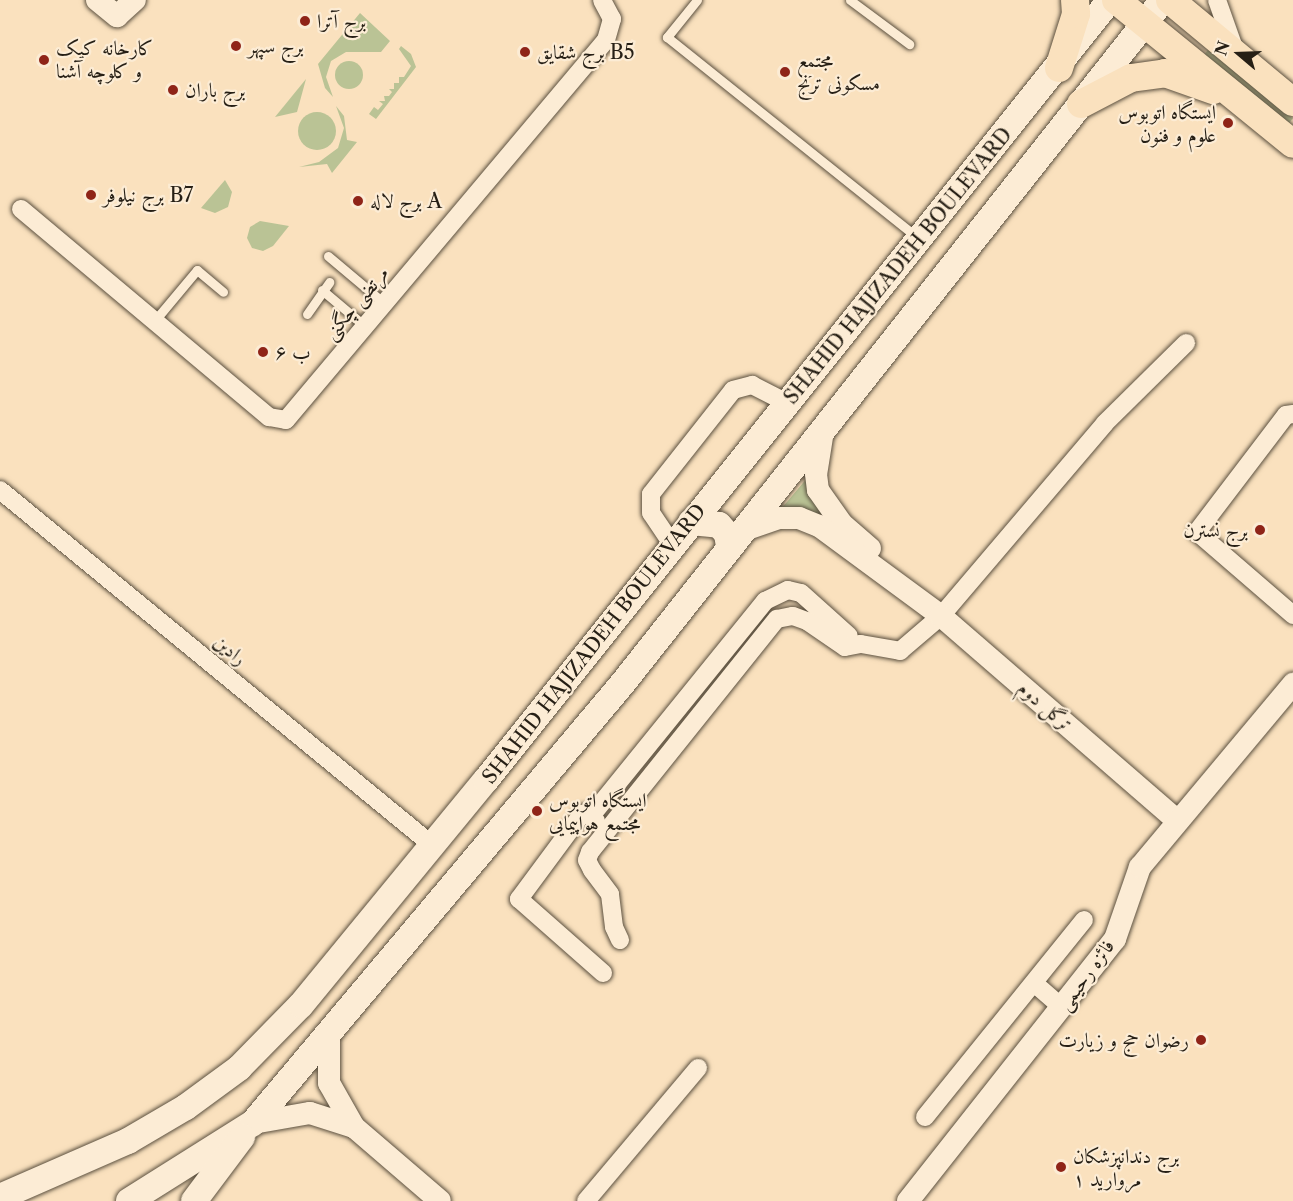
<!DOCTYPE html>
<html>
<head>
<meta charset="utf-8">
<style>
  body { margin:0 }
  #map { position:relative; width:1293px; height:1201px; overflow:hidden; background:#fae1be; font-family:"Libre Caslon Text",Amiri,serif }
  div>[style] { position:absolute }
  .green>* { inset:0; background:#bac395; transform-origin:0 0 }
  .round { border-radius:50% }
  .roads { filter:drop-shadow(0 0 2px #5b503f) drop-shadow(0 0 2px #5b503f) }
  .service>* { height:9px; margin:-4.5px; padding:0 4.5px; transform-origin:4.5px; border-radius:4.5px; background:#fcecd5 }
  .minor>* { height:18px; margin:-9px; padding:0 9px; transform-origin:9px; border-radius:9px; background:#fcecd5 }
  .tertiary>* { height:22px; margin:-11px; padding:0 11px; transform-origin:11px; border-radius:11px; background:#fcecd5 }
  .secondary>* { height:26px; margin:-13px; padding:0 13px; transform-origin:13px; border-radius:13px; background:#fcecd5 }
  .primary>* { height:28px; margin:-14px; padding:0 14px; transform-origin:14px; border-radius:14px; background:#fae1be }
  .dots>* { width:16px; height:16px; translate:-50% -50%; box-sizing:border-box; border:3px solid #fcecd5; border-radius:50% }
  span { translate:-50% -50%; white-space:nowrap; text-align:center; line-height:1.15; -webkit-text-stroke:4.5px #fcecd5; paint-order:stroke }
  .poi-label { font-size:20px; color:#261f15 }
  .left { translate:0 -50%; text-align:left }
  .right { translate:-100% -50%; text-align:right }
  .street-label { font-size:20px; color:#261f15 }
  .north { position:absolute; left:1209px; top:24px; width:60px; height:60px; -webkit-text-stroke:4px #fcecd5; paint-order:stroke; rotate:289deg; font-size:16px; font-weight:700; line-height:24px; text-align:center; color:#261f15 }
  .north::after { content:''; display:block; margin:auto; width:21px; height:27px; background:#261f15; clip-path:polygon(50% 0,100% 100%,50% 72%,0 100%) }
</style>
</head>
<body>
<div id="map">
  <div class="green">
    <i style="clip-path:polygon(360px 13px,390px 41px,381px 52px,346px 52px,331px 61px,326px 77px,333px 97px,325px 88px,318px 64px)"></i>
    <i style="clip-path:polygon(401px 46px,411px 54px,416px 67px,376px 119px,369px 114px,374px 107px,378px 110px,383px 104px,379px 101px,385px 101px,384px 96px,389px 96px,392px 92px,389px 89px,394px 89px,394px 83px,399px 83px,399px 77px,404px 77px,411px 66px,399px 49px)"></i>
    <i style="left:1208px;top:50px;width:109px;height:9px;rotate:39deg"></i>
    <i class="round" style="left:335px;top:61px;width:28px;height:28px"></i>
    <i style="clip-path:polygon(306px 79px,297px 112px,275px 117px)"></i>
    <i style="clip-path:polygon(336px 106px,344px 116px,347px 140px,357px 142px,332px 173px,327px 164px,299px 167px,319px 162px,338px 148px,344px 128px)"></i>
    <i class="round" style="left:298px;top:112px;width:38px;height:38px"></i>
    <i style="clip-path:polygon(225px 180px,232px 192px,228px 207px,215px 213px,201px 208px)"></i>
    <i style="clip-path:polygon(260px 221px,289px 226px,273px 246px,263px 251px,252px 248px,247px 238px,250px 227px)"></i>
    <i style="clip-path:polygon(808px 477px,828px 519px,796px 507px,781px 509px)"></i>
  </div>
  <div class="roads">
    <div class="service">
      <i style="left:697px;top:0;width:48px;rotate:129deg"></i>
      <i style="left:667px;top:37px;width:322px;rotate:38.7deg"></i>
      <i style="left:850px;top:0;width:74px;rotate:36.7deg"></i>
      <i style="left:328px;top:256px;width:75px;rotate:40.1deg"></i>
      <i style="left:322px;top:290px;width:57px;rotate:40.1deg"></i>
      <i style="left:307px;top:314px;width:39px;rotate:-55deg"></i>
      <i style="left:156px;top:319px;width:64px;rotate:-50.1deg"></i>
      <i style="left:197px;top:270px;width:34px;rotate:40deg"></i>
    </div>
    <div class="minor">
      <i style="left:1217px;top:0;width:51px;rotate:70.5deg"></i>
      <i style="left:21px;top:209px;width:324px;rotate:40deg"></i>
      <i style="left:269px;top:417px;width:17px;rotate:10deg"></i>
      <i style="left:286px;top:420px;width:497px;rotate:-49.9deg"></i>
      <i style="left:606px;top:40px;width:22px;rotate:-74deg"></i>
      <i style="left:612px;top:19px;width:21px;rotate:-118deg"></i>
      <i style="left:1293px;top:414px;width:7px;rotate:172deg"></i>
      <i style="left:1286px;top:415px;width:147px;rotate:127.3deg"></i>
      <i style="left:1197px;top:532px;width:127px;rotate:40.8deg"></i>
      <i style="left:0;top:490px;width:559px;rotate:39.41deg"></i>
      <i style="left:672px;top:544px;width:37px;rotate:-124deg"></i>
      <i style="left:651px;top:513px;width:19px;rotate:-90deg"></i>
      <i style="left:651px;top:494px;width:132px;rotate:-51.7deg"></i>
      <i style="left:733px;top:390px;width:20px;rotate:-15deg"></i>
      <i style="left:752px;top:385px;width:39px;rotate:27deg"></i>
      <i style="left:591px;top:816px;width:277px;rotate:-51deg"></i>
      <i style="left:765px;top:601px;width:25px;rotate:-26deg"></i>
      <i style="left:788px;top:590px;width:13px;rotate:13deg"></i>
      <i style="left:801px;top:593px;width:64px;rotate:41.9deg"></i>
      <i style="left:596px;top:821px;width:12px;rotate:-138deg"></i>
      <i style="left:587px;top:813px;width:5px;rotate:169deg"></i>
      <i style="left:582px;top:814px;width:106px;rotate:126.5deg"></i>
      <i style="left:519px;top:899px;width:112px;rotate:41.4deg"></i>
      <i style="left:620px;top:940px;width:14px;rotate:-115deg"></i>
      <i style="left:614px;top:927px;width:33px;rotate:-97deg"></i>
      <i style="left:610px;top:894px;width:30px;rotate:-127deg"></i>
      <i style="left:592px;top:870px;width:11px;rotate:-117deg"></i>
      <i style="left:587px;top:860px;width:9px;rotate:-69deg"></i>
      <i style="left:590px;top:852px;width:299px;rotate:-51.3deg"></i>
      <i style="left:777px;top:619px;width:16px;rotate:-11deg"></i>
      <i style="left:793px;top:616px;width:15px;rotate:20deg"></i>
      <i style="left:807px;top:621px;width:46px;rotate:34.4deg"></i>
      <i style="left:845px;top:647px;width:16px;rotate:-11deg"></i>
      <i style="left:861px;top:644px;width:40px;rotate:10deg"></i>
      <i style="left:900px;top:651px;width:54px;rotate:-40.5deg"></i>
      <i style="left:941px;top:616px;width:253px;rotate:-49.6deg"></i>
      <i style="left:1105px;top:423px;width:114px;rotate:-44.6deg"></i>
      <i style="left:1034px;top:983px;width:38px;rotate:41deg"></i>
      <i style="left:925px;top:1117px;width:253px;rotate:-51.1deg"></i>
      <i style="left:586px;top:1201px;width:174px;rotate:-49.9deg"></i>
    </div>
    <div class="tertiary">
      <i style="left:97px;top:0;width:26px;rotate:39deg"></i>
      <i style="left:117px;top:16px;width:24px;rotate:-42deg"></i>
      <i style="left:822px;top:437px;width:37px;rotate:99deg"></i>
      <i style="left:816px;top:474px;width:16px;rotate:83deg"></i>
      <i style="left:818px;top:490px;width:42px;rotate:54.8deg"></i>
      <i style="left:842px;top:524px;width:37px;rotate:41deg"></i>
      <i style="left:741px;top:531px;width:39px;rotate:-19deg"></i>
      <i style="left:778px;top:518px;width:21px"></i>
      <i style="left:799px;top:518px;width:22px;rotate:22deg"></i>
      <i style="left:819px;top:526px;width:152px;rotate:36.4deg"></i>
      <i style="left:941px;top:616px;width:313px;rotate:40.9deg"></i>
      <i style="left:329px;top:1031px;width:52px;rotate:90deg"></i>
      <i style="left:329px;top:1083px;width:51px;rotate:60.4deg"></i>
      <i style="left:354px;top:1127px;width:113px;rotate:40.7deg"></i>
      <i style="left:253px;top:1123px;width:58px;rotate:-10deg"></i>
      <i style="left:310px;top:1113px;width:46px;rotate:17.7deg"></i>
      <i style="left:908px;top:1201px;width:334px;rotate:-51.7deg"></i>
      <i style="left:1115px;top:939px;width:76px;rotate:-70.9deg"></i>
      <i style="left:1140px;top:867px;width:239px;rotate:-50.1deg"></i>
    </div>
    <div class="secondary">
      <i style="left:691px;top:522px;width:28px;rotate:6deg"></i>
      <i style="left:719px;top:525px;width:12px;rotate:48deg"></i>
      <i style="left:727px;top:534px;width:13px;rotate:81deg"></i>
      <i style="left:0;top:1197px;width:140px;rotate:-23.6deg"></i>
      <i style="left:128px;top:1141px;width:67px;rotate:-30.4deg"></i>
      <i style="left:186px;top:1107px;width:66px;rotate:-36.3deg"></i>
      <i style="left:239px;top:1068px;width:88px;rotate:-45.5deg"></i>
      <i style="left:301px;top:1005px;width:291px;rotate:-50.6deg"></i>
      <i style="left:486px;top:780px;width:999px;rotate:-51.34deg"></i>
      <i style="left:129px;top:1201px;width:146px;rotate:-32.2deg"></i>
      <i style="left:253px;top:1123px;width:575px;rotate:-49.94deg"></i>
      <i style="left:623px;top:683px;width:871px;rotate:-51.67deg"></i>
      <i style="left:194px;top:1201px;width:80px;rotate:-53.1deg"></i>
    </div>
    <div class="primary">
      <i style="left:1116px;top:0;width:228px;rotate:39.1deg"></i>
      <i style="left:1170px;top:0;width:160px;rotate:39.7deg"></i>
      <i style="left:1059px;top:68px;width:57px;rotate:-72.5deg"></i>
      <i style="left:1076px;top:14px;width:14px;rotate:-94deg"></i>
      <i style="left:1081px;top:104px;width:56px;rotate:-27.5deg"></i>
      <i style="left:1131px;top:78px;width:34px;rotate:-8deg"></i>
      <i style="left:1165px;top:73px;width:51px;rotate:19.5deg"></i>
    </div>
  </div>
  <div class="dots">
    <i style="left:305px;top:21px;background:#8f2418"></i>
    <i style="left:236px;top:46px;background:#8f2418"></i>
    <i style="left:525px;top:52px;background:#8f2418"></i>
    <i style="left:44px;top:60px;background:#8f2418"></i>
    <i style="left:785px;top:72px;background:#8f2418"></i>
    <i style="left:173px;top:90px;background:#8f2418"></i>
    <i style="left:1228px;top:123px;background:#8f2418"></i>
    <i style="left:91px;top:195px;background:#8f2418"></i>
    <i style="left:358px;top:201px;background:#8f2418"></i>
    <i style="left:263px;top:352px;background:#8f2418"></i>
    <i style="left:1260px;top:530px;background:#8f2418"></i>
    <i style="left:537px;top:811px;background:#8f2418"></i>
    <i style="left:1201px;top:1040px;background:#8f2418"></i>
    <i style="left:1061px;top:1167px;background:#8f2418"></i>
  </div>
  <div class="poi-label">
    <span class="left" style="left:317px;top:21px">برج آترا</span>
    <span class="left" style="left:248px;top:46px">برج سپهر</span>
    <span class="left" style="left:56px;top:60px">کارخانه کیک<br>و کلوچه آشنا</span>
    <span class="left" style="left:537px;top:52px">برج شقایق B5</span>
    <span class="left" style="left:797px;top:72px">مجتمع<br>مسکونی ترنج</span>
    <span class="left" style="left:185px;top:90px">برج باران</span>
    <span class="right" style="left:1216px;top:124px">ایستگاه اتوبوس<br>علوم و فنون</span>
    <span class="left" style="left:103px;top:195px">برج نیلوفر B7</span>
    <span class="left" style="left:370px;top:201px">برج لاله A</span>
    <span class="left" style="left:275px;top:352px">ب ۶</span>
    <span class="right" style="left:1248px;top:530px">برج نسترن</span>
    <span class="left" style="left:549px;top:812px">ایستگاه اتوبوس<br>مجتمع هواپیمایی</span>
    <span class="right" style="left:1189px;top:1040px">رضوان حج و زیارت</span>
    <span class="left" style="left:1073px;top:1168px">برج دندانپزشکان<br>مروارید ۱</span>
  </div>
  <div class="street-label">
    <span style="left:898px;top:266px;rotate:-51deg">SHAHID HAJIZADEH BOULEVARD</span>
    <span style="left:356px;top:303px;rotate:-50deg">مرتضی چگنی</span>
    <span style="left:594px;top:644px;rotate:-52deg">SHAHID HAJIZADEH BOULEVARD</span>
    <span style="left:230px;top:650px;rotate:39deg">رادین</span>
    <span style="left:1045px;top:706px;rotate:41deg">ترگل دوم</span>
    <span style="left:1086px;top:975px;rotate:-54deg">فائزه رحیمی</span>
  </div>
  <div class="north">N</div>
</div>
</body>
</html>
